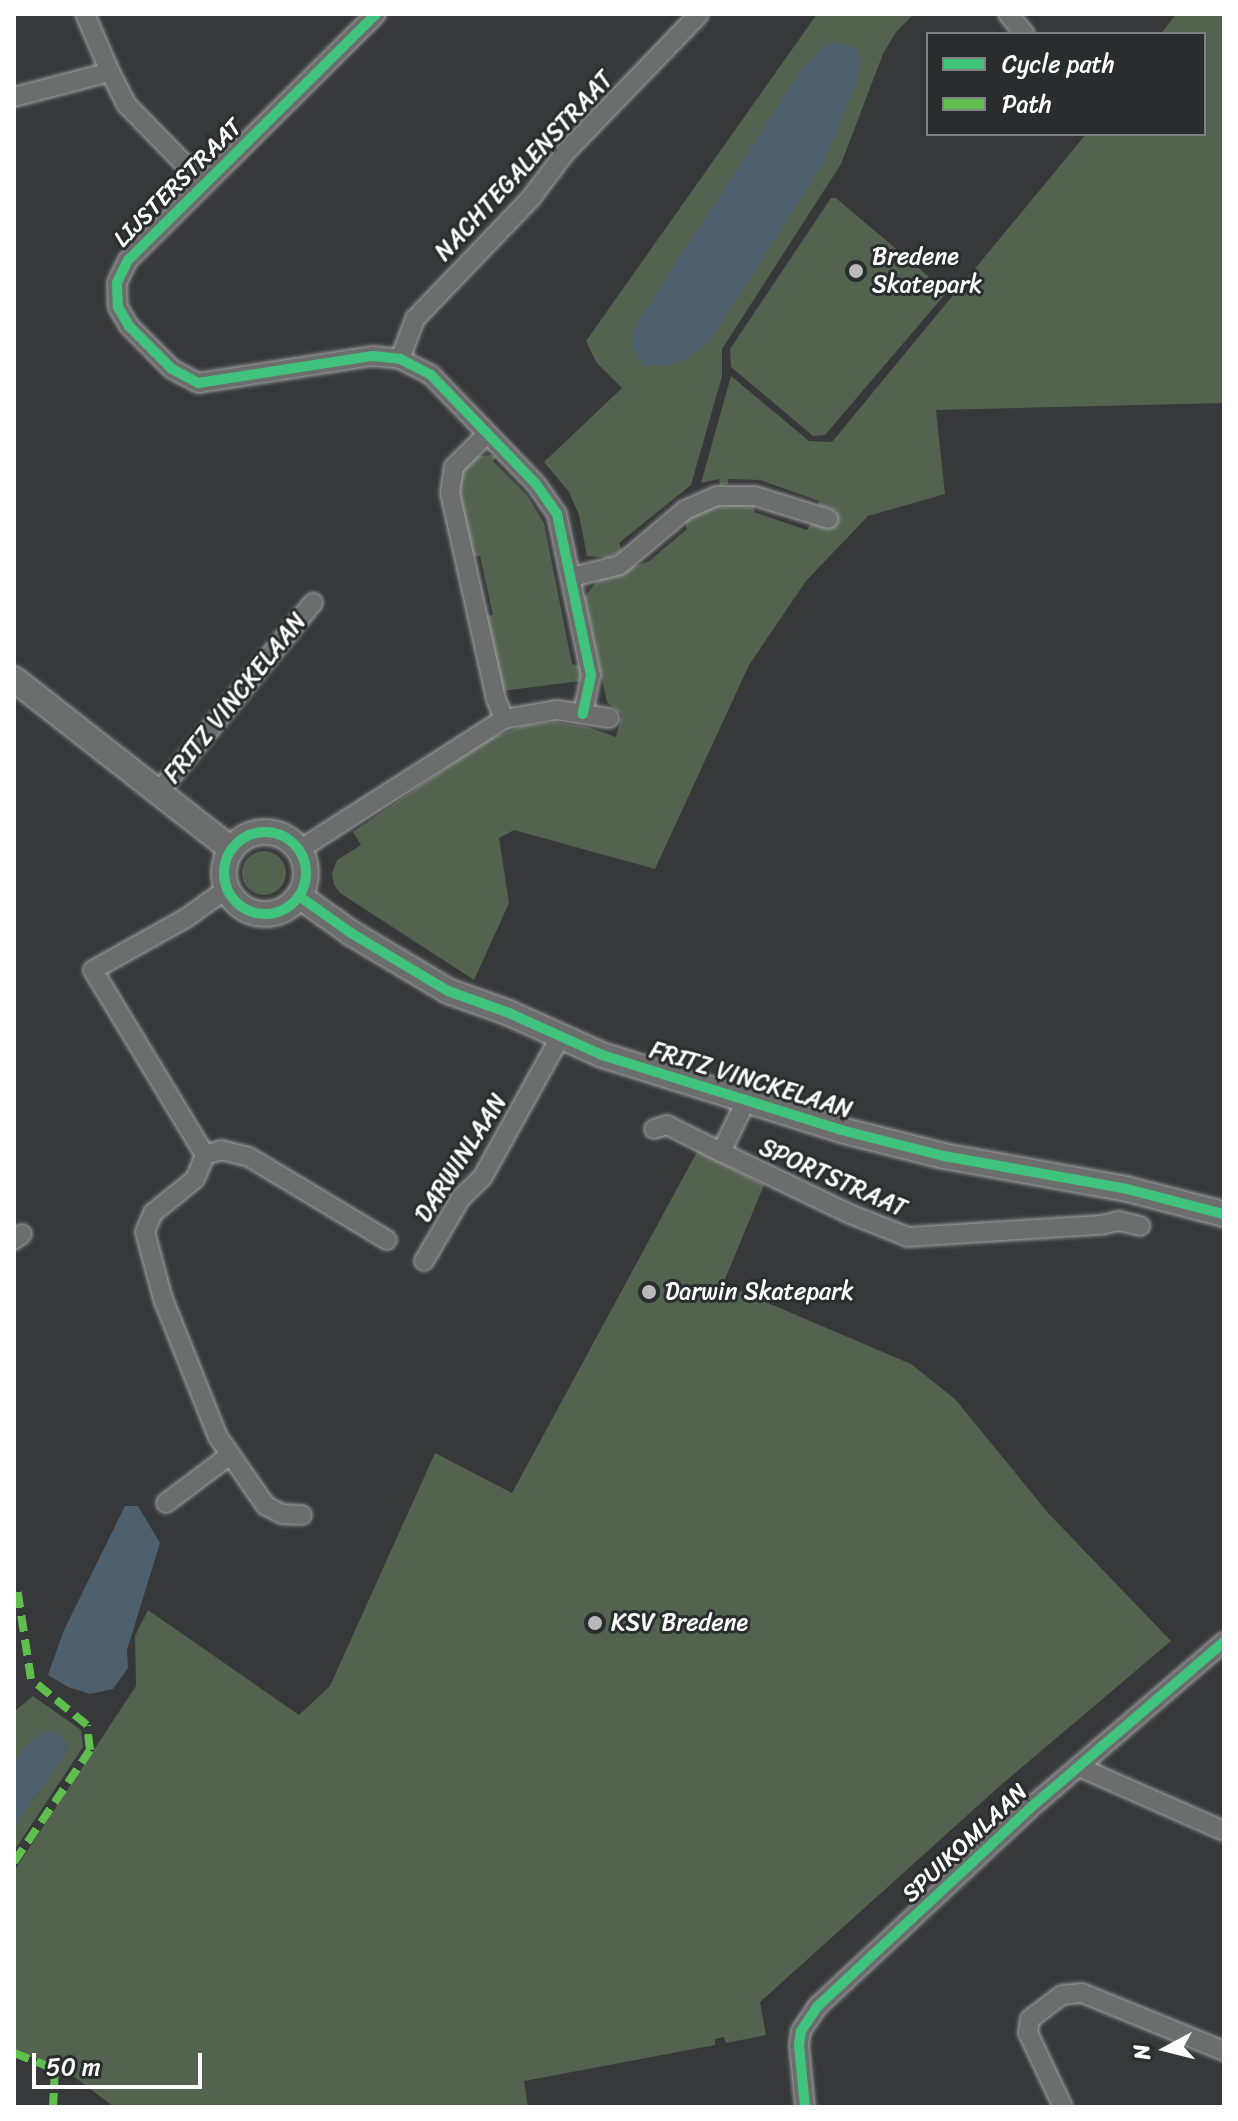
<!DOCTYPE html>
<html>
<head>
<meta charset="utf-8">
<style>
  body { margin:0 }
  #map { position:relative; width:1238px; height:2121px; overflow:hidden; background:#36383a; font-family:Sriracha,sans-serif }
  div>[style] { position:absolute }
  .green>* { inset:0; background:#536350 }
  .round { border-radius:50% }
  .water>* { inset:0; background:#4e606e }
  .roads { filter:drop-shadow(0 0 2px #a5a5a6) drop-shadow(0 0 2px #a5a5a6) }
  .minor>* { height:18px; margin:-9px; padding:0 9px; transform-origin:9px; border-radius:9px; background:#6c6d6d }
  .tertiary>* { height:24px; margin:-12px; padding:0 12px; transform-origin:12px; border-radius:12px; background:#6c6d6d }
  .tertiary>.ring { margin:-12px; padding:0; box-sizing:content-box; background:none; border:24px solid #6c6d6d; border-radius:50% }
  .quiet>* { height:8px; margin-top:-4px; transform-origin:0; background:repeating-linear-gradient(90deg,#5fbe4e 0 16px,transparent 0 24px) }
  .cycleway>* { height:10px; margin:-5px; padding:0 5px; transform-origin:5px; border-radius:5px; background:#40c37c }
  .cycleway>.ring { margin:-5px; padding:0; box-sizing:content-box; background:none; border:10px solid #40c37c; border-radius:50% }
  .dots>* { width:22px; height:22px; translate:-50% -50%; box-sizing:border-box; border:4px solid #2a2d2e; border-radius:50% }
  span { translate:-50% -50%; white-space:nowrap; text-align:center; line-height:1.15; -webkit-text-stroke:6px #2a2d2e; paint-order:stroke }
  .street-label { font-size:24px; color:#fff }
  .poi-label { font-size:24px; color:#fff }
  .left { translate:0 -50%; text-align:left }
  .frame { position:absolute; inset:0; border:16px solid #fff; pointer-events:none }
  .legend { position:absolute; left:926px; top:32px; width:280px; height:104px; box-sizing:border-box; background:#2a2d2e; border:2px solid #7f8182; margin:0; padding:10px 14px; list-style:none; font-size:24px; color:#fff }
  .legend li { display:flex; align-items:center; gap:16px; height:40px }
  .legend b { width:40px; border:2px solid #7f8182 }
  .north { position:absolute; left:1126px; top:2009px; width:80px; height:80px; -webkit-text-stroke:6px #2a2d2e; paint-order:stroke; rotate:263deg; font-size:22px; font-weight:700; line-height:32px; text-align:center; color:#fff }
  .north::after { content:''; display:block; margin:auto; width:28px; height:36px; background:#fff; clip-path:polygon(50% 0,100% 100%,50% 72%,0 100%) }
  .scale { position:absolute; left:32px; top:2053px; width:170px; height:36px; box-sizing:border-box; border:4px solid #fff; border-top:0; padding-left:10px; font-size:24px; line-height:28px; white-space:nowrap; color:#fff; -webkit-text-stroke:6px #2a2d2e; paint-order:stroke }
</style>
</head>
<body>
<div id="map">
  <div class="green">
    <i style="clip-path:polygon(817px 14px,914px 14px,896px 32px,883px 54px,841px 164px,722px 349px,722px 376px,691px 485px,619px 543px,622px 551px,609px 558px,587px 556px,579px 515px,569px 492px,544px 462px,622px 388px,596px 362px,586px 341px)"></i>
    <i style="clip-path:polygon(1176px 14px,1224px 14px,1224px 403px,936px 410px,945px 494px,868px 516px,806px 581px,749px 665px,655px 869px,514px 830px,499px 838px,509px 903px,474px 980px,340px 893px,334px 885px,332px 873px,337px 860px,361px 845px,353px 832px,490px 738px,523px 726px,555px 722px,588px 727px,616px 737px,622px 715px,607px 702px,584px 597px,599px 579px,649px 561px,687px 529px,685px 522px,704px 509px,734px 503px,755px 506px,754px 512px,807px 530px,811px 522px,830px 528px,837px 511px,818px 505px,819px 501px,760px 480px,728px 479px,728px 484px,720px 486px,719px 479px,701px 483px,731px 376px,809px 441px,832px 442px,1086px 134px,1204px 134px,1204px 34px,1161px 34px)"></i>
    <i style="clip-path:polygon(831px 198px,836px 198px,947px 292px,825px 435px,813px 436px,731px 367px,730px 349px)"></i>
    <i style="clip-path:polygon(492px 455px,496px 457px,493px 461px,527px 495px,544px 523px,572px 664px,581px 666px,581px 681px,503px 691px,486px 616px,493px 615px,480px 556px,473px 557px,458px 498px,460px 473px,477px 456px)"></i>
    <i class="round" style="left:242px;top:851px;width:44px;height:44px"></i>
    <i style="clip-path:polygon(698px 1150px,764px 1185px,723px 1284px,911px 1364px,955px 1399px,1049px 1514px,1171px 1641px,1002px 1784px,760px 2002px,766px 2035px,726px 2043px,724px 2037px,715px 2039px,715px 2045px,524px 2081px,528px 2107px,114px 2107px,60px 2066px,14px 2051px,14px 1871px,136px 1686px,135px 1636px,148px 1610px,299px 1715px,330px 1686px,435px 1453px,512px 1493px)"></i>
    <i style="clip-path:polygon(33px 1696px,81px 1730px,83px 1747px,14px 1851px,14px 1827px,65px 1754px,67px 1744px,31px 1741px,14px 1761px,14px 1712px)"></i>
  </div>
  <div class="water">
    <i style="clip-path:polygon(836px 42px,855px 47px,861px 62px,856px 85px,823px 164px,711px 339px,687px 359px,665px 366px,644px 365px,631px 346px,635px 326px,803px 67px,825px 46px)"></i>
    <i style="clip-path:polygon(125px 1506px,138px 1506px,160px 1543px,127px 1650px,128px 1668px,113px 1689px,90px 1694px,68px 1687px,48px 1675px,64px 1630px)"></i>
    <i style="clip-path:polygon(46px 1731px,59px 1734px,67px 1744px,65px 1754px,14px 1827px,14px 1761px,31px 1741px)"></i>
  </div>
  <div class="roads">
    <div class="minor">
      <i style="left:376px;top:14px;width:349px;rotate:135.2deg"></i>
      <i style="left:128px;top:260px;width:25px;rotate:116deg"></i>
      <i style="left:117px;top:283px;width:24px;rotate:88deg"></i>
      <i style="left:118px;top:307px;width:22px;rotate:60deg"></i>
      <i style="left:129px;top:326px;width:61px;rotate:45deg"></i>
      <i style="left:172px;top:369px;width:30px;rotate:28deg"></i>
      <i style="left:198px;top:383px;width:177px;rotate:-8.8deg"></i>
      <i style="left:373px;top:356px;width:27px;rotate:6deg"></i>
      <i style="left:400px;top:359px;width:35px;rotate:27deg"></i>
      <i style="left:431px;top:375px;width:151px;rotate:46.1deg"></i>
      <i style="left:536px;top:484px;width:37px;rotate:55deg"></i>
      <i style="left:557px;top:514px;width:165px;rotate:78.1deg"></i>
      <i style="left:591px;top:675px;width:40px;rotate:102deg"></i>
      <i style="left:1008px;top:14px;width:26px;rotate:50deg"></i>
      <i style="left:110px;top:72px;width:36px;rotate:63deg"></i>
      <i style="left:126px;top:104px;width:112px;rotate:45.7deg"></i>
      <i style="left:14px;top:97px;width:99px;rotate:-14.6deg"></i>
      <i style="left:110px;top:72px;width:63px;rotate:-113.3deg"></i>
      <i style="left:400px;top:359px;width:43px;rotate:-69.4deg"></i>
      <i style="left:415px;top:319px;width:168px;rotate:-46.2deg"></i>
      <i style="left:531px;top:198px;width:55px;rotate:-53.1deg"></i>
      <i style="left:564px;top:154px;width:194px;rotate:-46deg"></i>
      <i style="left:487px;top:434px;width:47px;rotate:135deg"></i>
      <i style="left:454px;top:467px;width:26px;rotate:99deg"></i>
      <i style="left:450px;top:493px;width:211px;rotate:77.4deg"></i>
      <i style="left:496px;top:699px;width:22px;rotate:68deg"></i>
      <i style="left:572px;top:577px;width:49px;rotate:-14deg"></i>
      <i style="left:620px;top:565px;width:85px;rotate:-40.2deg"></i>
      <i style="left:685px;top:510px;width:34px;rotate:-24deg"></i>
      <i style="left:716px;top:496px;width:39px"></i>
      <i style="left:755px;top:496px;width:77px;rotate:17.3deg"></i>
      <i style="left:157px;top:794px;width:247px;rotate:-50.8deg"></i>
      <i style="left:299px;top:850px;width:243px;rotate:-32.6deg"></i>
      <i style="left:504px;top:719px;width:54px;rotate:-9.6deg"></i>
      <i style="left:557px;top:710px;width:53px;rotate:8.7deg"></i>
      <i style="left:746px;top:1101px;width:57px;rotate:116.1deg"></i>
      <i style="left:721px;top:1152px;width:143px;rotate:25.7deg"></i>
      <i style="left:850px;top:1214px;width:62px;rotate:21.6deg"></i>
      <i style="left:908px;top:1237px;width:193px;rotate:-3.6deg"></i>
      <i style="left:1101px;top:1225px;width:18px;rotate:-13deg"></i>
      <i style="left:1119px;top:1221px;width:22px;rotate:13deg"></i>
      <i style="left:654px;top:1129px;width:14px;rotate:-17deg"></i>
      <i style="left:667px;top:1125px;width:60px;rotate:26.6deg"></i>
      <i style="left:205px;top:1155px;width:216px;rotate:-121.2deg"></i>
      <i style="left:93px;top:970px;width:107px;rotate:-29.2deg"></i>
      <i style="left:186px;top:918px;width:50px;rotate:-35.3deg"></i>
      <i style="left:14px;top:1240px;width:10px;rotate:-37deg"></i>
      <i style="left:424px;top:1261px;width:73px;rotate:-59.6deg"></i>
      <i style="left:461px;top:1198px;width:29px;rotate:-44deg"></i>
      <i style="left:482px;top:1178px;width:161px;rotate:-61deg"></i>
      <i style="left:166px;top:1503px;width:80px;rotate:-36.9deg"></i>
      <i style="left:302px;top:1515px;width:20px;rotate:-177deg"></i>
      <i style="left:282px;top:1514px;width:18px;rotate:-153deg"></i>
      <i style="left:266px;top:1506px;width:84px;rotate:-124.8deg"></i>
      <i style="left:218px;top:1437px;width:149px;rotate:-111.7deg"></i>
      <i style="left:163px;top:1299px;width:69px;rotate:-105deg"></i>
      <i style="left:145px;top:1232px;width:21px;rotate:-67deg"></i>
      <i style="left:153px;top:1213px;width:54px;rotate:-39deg"></i>
      <i style="left:195px;top:1179px;width:26px;rotate:-67deg"></i>
      <i style="left:205px;top:1155px;width:17px;rotate:-17deg"></i>
      <i style="left:221px;top:1150px;width:29px;rotate:14deg"></i>
      <i style="left:249px;top:1157px;width:161px;rotate:31deg"></i>
      <i style="left:1079px;top:1767px;width:158px;rotate:23.8deg"></i>
      <i style="left:805px;top:2107px;width:62px;rotate:-95.5deg"></i>
      <i style="left:799px;top:2045px;width:14px;rotate:-82deg"></i>
      <i style="left:801px;top:2031px;width:30px;rotate:-56deg"></i>
      <i style="left:818px;top:2006px;width:298px;rotate:-43deg"></i>
      <i style="left:1036px;top:1803px;width:248px;rotate:-40.6deg"></i>
      <i style="left:1063px;top:2107px;width:82px;rotate:-115.3deg"></i>
      <i style="left:1028px;top:2033px;width:14px;rotate:-82deg"></i>
      <i style="left:1030px;top:2019px;width:40px;rotate:-37deg"></i>
      <i style="left:1062px;top:1995px;width:20px;rotate:-6deg"></i>
      <i style="left:1082px;top:1993px;width:153px;rotate:22.2deg"></i>
    </div>
    <div class="tertiary">
      <i style="left:14px;top:679px;width:276px;rotate:38.1deg"></i>
      <i class="ring" style="left:224px;top:832px;width:58px;height:58px"></i>
      <i style="left:299px;top:896px;width:64px;rotate:35.4deg"></i>
      <i style="left:351px;top:933px;width:113px;rotate:30.9deg"></i>
      <i style="left:448px;top:991px;width:65px;rotate:19.8deg"></i>
      <i style="left:509px;top:1013px;width:102px;rotate:24.3deg"></i>
      <i style="left:602px;top:1055px;width:250px;rotate:17.4deg"></i>
      <i style="left:841px;top:1130px;width:106px;rotate:14.2deg"></i>
      <i style="left:944px;top:1156px;width:186px;rotate:10.2deg"></i>
      <i style="left:1127px;top:1189px;width:100px;rotate:14.5deg"></i>
    </div>
  </div>
  <div class="quiet">
    <i style="left:14px;top:1862px;width:135px;rotate:-55.8deg"></i>
    <i style="left:90px;top:1750px;width:25px;rotate:-97deg"></i>
    <i style="left:87px;top:1725px;width:72px;rotate:-140.6deg"></i>
    <i style="left:31px;top:1679px;width:92px;rotate:-98.7deg"></i>
    <i style="left:14px;top:2053px;width:44px;rotate:21.3deg"></i>
    <i style="left:55px;top:2069px;width:38px;rotate:93deg"></i>
  </div>
  <div class="cycleway">
    <i style="left:376px;top:14px;width:349px;rotate:135.2deg"></i>
    <i style="left:128px;top:260px;width:25px;rotate:116deg"></i>
    <i style="left:117px;top:283px;width:24px;rotate:88deg"></i>
    <i style="left:118px;top:307px;width:22px;rotate:60deg"></i>
    <i style="left:129px;top:326px;width:61px;rotate:45deg"></i>
    <i style="left:172px;top:369px;width:30px;rotate:28deg"></i>
    <i style="left:198px;top:383px;width:177px;rotate:-8.8deg"></i>
    <i style="left:373px;top:356px;width:27px;rotate:6deg"></i>
    <i style="left:400px;top:359px;width:35px;rotate:27deg"></i>
    <i style="left:431px;top:375px;width:151px;rotate:46.1deg"></i>
    <i style="left:536px;top:484px;width:37px;rotate:55deg"></i>
    <i style="left:557px;top:514px;width:165px;rotate:78.1deg"></i>
    <i style="left:591px;top:675px;width:40px;rotate:102deg"></i>
    <i class="ring" style="left:224px;top:832px;width:72px;height:72px"></i>
    <i style="left:299px;top:896px;width:64px;rotate:35.4deg"></i>
    <i style="left:351px;top:933px;width:113px;rotate:30.9deg"></i>
    <i style="left:448px;top:991px;width:65px;rotate:19.8deg"></i>
    <i style="left:509px;top:1013px;width:102px;rotate:24.3deg"></i>
    <i style="left:602px;top:1055px;width:250px;rotate:17.4deg"></i>
    <i style="left:841px;top:1130px;width:106px;rotate:14.2deg"></i>
    <i style="left:944px;top:1156px;width:186px;rotate:10.2deg"></i>
    <i style="left:1127px;top:1189px;width:100px;rotate:14.5deg"></i>
    <i style="left:805px;top:2107px;width:62px;rotate:-95.5deg"></i>
    <i style="left:799px;top:2045px;width:14px;rotate:-82deg"></i>
    <i style="left:801px;top:2031px;width:30px;rotate:-56deg"></i>
    <i style="left:818px;top:2006px;width:298px;rotate:-43deg"></i>
    <i style="left:1036px;top:1803px;width:248px;rotate:-40.6deg"></i>
  </div>
  <div class="dots">
    <i style="left:856px;top:271px;background:#b9b9ba"></i>
    <i style="left:649px;top:1292px;background:#b9b9ba"></i>
    <i style="left:595px;top:1623px;background:#b9b9ba"></i>
  </div>
  <div class="street-label">
    <span style="left:524px;top:166px;rotate:-47deg">NACHTEGALENSTRAAT</span>
    <span style="left:178px;top:183px;rotate:-45deg">LIJSTERSTRAAT</span>
    <span style="left:235px;top:698px;rotate:-51deg">FRITZ VINCKELAAN</span>
    <span style="left:751px;top:1080px;rotate:17deg">FRITZ VINCKELAAN</span>
    <span style="left:461px;top:1158px;rotate:-57deg">DARWINLAAN</span>
    <span style="left:833px;top:1178px;rotate:24deg">SPORTSTRAAT</span>
    <span style="left:965px;top:1843px;rotate:-43deg">SPUIKOMLAAN</span>
  </div>
  <div class="poi-label">
    <span class="left" style="left:872px;top:271px">Bredene<br>Skatepark</span>
    <span class="left" style="left:665px;top:1292px">Darwin Skatepark</span>
    <span class="left" style="left:611px;top:1623px">KSV Bredene</span>
  </div>
  <div class="frame"></div>
  <ul class="legend">
  <li><b style="height:10px;background:#40c37c"></b>Cycle path</li>
  <li><b style="height:10px;background:#5fbe4e"></b>Path</li>
  </ul>
  <div class="north">N</div>
  <div class="scale">50 m</div>
</div>
</body>
</html>
